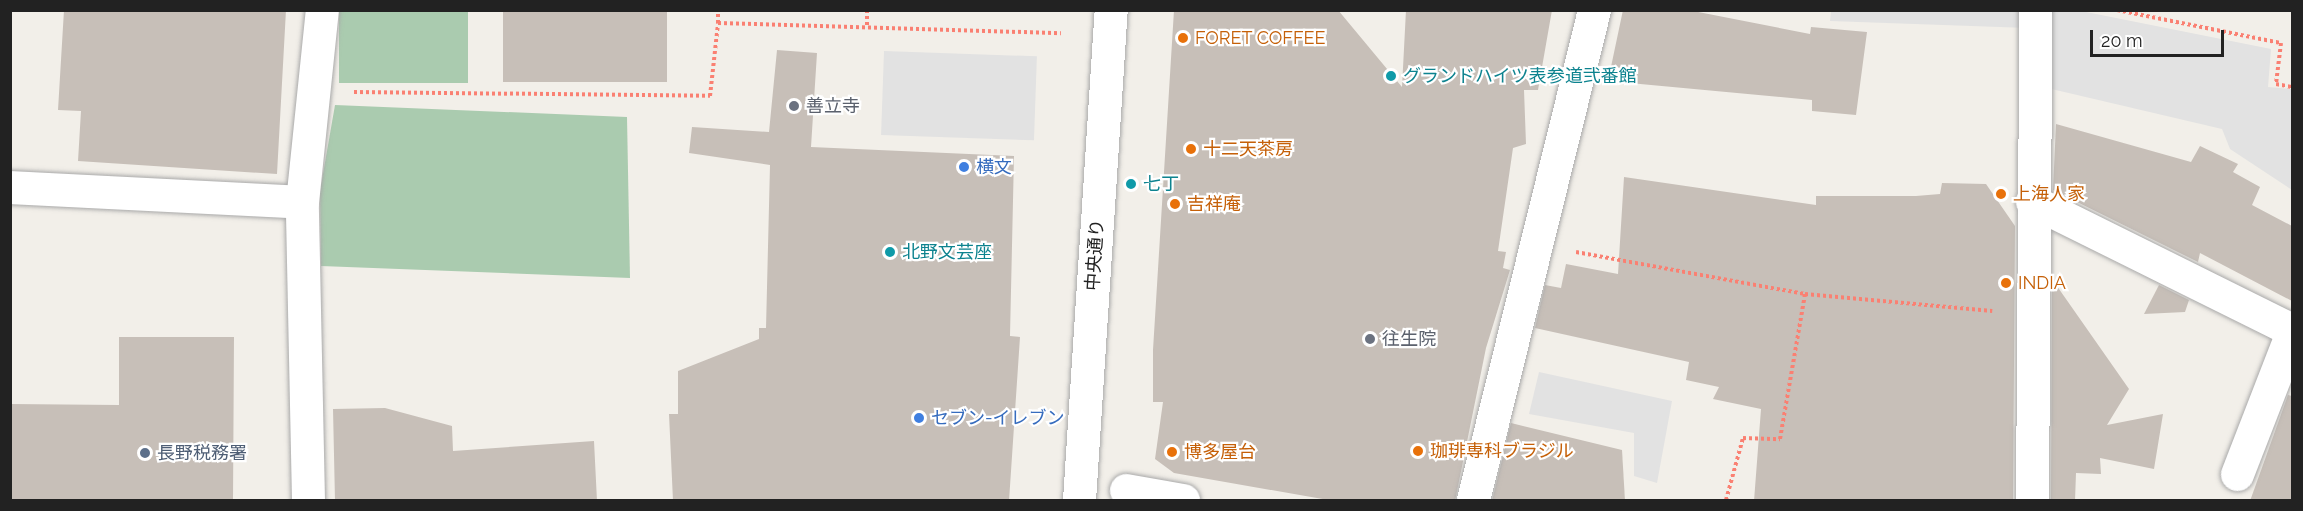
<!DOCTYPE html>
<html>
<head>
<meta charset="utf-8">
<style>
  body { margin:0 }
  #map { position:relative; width:2303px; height:511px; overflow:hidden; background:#f2efe9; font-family:Raleway,"Noto Sans JP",sans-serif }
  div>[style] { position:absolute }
  .cemetery>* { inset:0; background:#aacbaf; transform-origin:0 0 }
  .parking>* { inset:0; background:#e2e2e2; transform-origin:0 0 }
  .building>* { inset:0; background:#c7bfb8; transform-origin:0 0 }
  .path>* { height:4px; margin-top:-2px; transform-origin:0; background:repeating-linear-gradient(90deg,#fa8072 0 3px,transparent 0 6px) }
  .roads { filter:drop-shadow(0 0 2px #a9a9a9) drop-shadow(0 0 2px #a9a9a9) }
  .minor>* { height:33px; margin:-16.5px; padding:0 16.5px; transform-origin:16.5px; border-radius:16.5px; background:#fff }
  .dots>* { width:16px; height:16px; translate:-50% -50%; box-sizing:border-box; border:3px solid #fff; border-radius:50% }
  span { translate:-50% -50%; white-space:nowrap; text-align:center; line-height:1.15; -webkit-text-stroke:4.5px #fff; paint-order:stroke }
  .food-label { font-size:18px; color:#c56008 }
  .left { translate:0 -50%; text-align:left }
  .culture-label { font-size:18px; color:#0d838f }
  .worship-label { font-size:18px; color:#5b616d }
  .shop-label { font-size:18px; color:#366cbe }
  .street-label { font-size:18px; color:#222 }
  .service-label { font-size:18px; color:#4e5e75 }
  .frame { position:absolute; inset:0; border:12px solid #222; pointer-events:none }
  .scale { position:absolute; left:2090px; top:30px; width:134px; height:27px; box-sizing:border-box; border:3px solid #222; border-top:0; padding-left:8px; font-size:18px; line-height:21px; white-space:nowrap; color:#222; -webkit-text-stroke:4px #fff; paint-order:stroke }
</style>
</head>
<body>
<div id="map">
  <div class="cemetery">
    <i style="left:339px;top:11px;width:129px;height:72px"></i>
    <i style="clip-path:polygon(335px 105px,627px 117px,630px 278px,321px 266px,320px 191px)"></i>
  </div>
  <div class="parking">
    <i style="clip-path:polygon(1831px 11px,2028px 11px,2028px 28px,1830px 21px)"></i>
    <i style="clip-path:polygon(2046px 11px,2081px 11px,2271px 49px,2268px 87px,2292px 89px,2292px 190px,2230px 149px,2222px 129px,2043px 87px)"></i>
    <i style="left:884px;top:51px;width:153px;height:84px;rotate:2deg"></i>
    <i style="clip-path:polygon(1539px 372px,1672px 401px,1657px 483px,1634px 476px,1634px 433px,1529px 414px)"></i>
  </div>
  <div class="building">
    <i style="clip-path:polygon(64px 10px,286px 10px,277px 174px,78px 161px,81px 111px,58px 110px)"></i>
    <i style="left:503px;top:10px;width:164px;height:72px"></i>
    <i style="clip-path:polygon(1174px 10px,1338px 10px,1402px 87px,1406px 10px,1552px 10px,1538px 90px,1524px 90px,1526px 144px,1513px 148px,1498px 251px,1506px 252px,1503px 268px,1510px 270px,1486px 348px,1455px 501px,1334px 501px,1174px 473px,1155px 459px,1163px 402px,1153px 402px,1153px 350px)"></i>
    <i style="clip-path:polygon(1623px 10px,1688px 10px,1810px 34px,1811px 27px,1867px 32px,1856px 115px,1812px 111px,1812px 100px,1608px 81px)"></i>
    <i style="clip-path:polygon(777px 50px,817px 53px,811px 147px,1014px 156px,1010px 336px,1020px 337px,1009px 501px,673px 501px,669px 414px,678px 414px,678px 371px,759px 339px,759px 328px,766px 328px,770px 165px,689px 153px,692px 127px,769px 132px)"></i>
    <i style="clip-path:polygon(2056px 124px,2191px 162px,2200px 146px,2238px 164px,2233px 172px,2260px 187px,2252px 205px,2292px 226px,2292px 301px,2200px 253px,2198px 262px,2053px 190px)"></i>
    <i style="clip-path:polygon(1624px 177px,1816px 205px,1816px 196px,1916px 196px,1940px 194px,1942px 183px,1986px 184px,2015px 226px,2013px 501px,1754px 501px,1761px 409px,1713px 399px,1719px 387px,1686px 380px,1689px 362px,1535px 328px,1545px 285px,1561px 288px,1566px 264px,1618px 274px)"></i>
    <i style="clip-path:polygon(2052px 279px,2129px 389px,2107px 425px,2163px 414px,2154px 469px,2100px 458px,2101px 474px,2076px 473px,2075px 501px,2051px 501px)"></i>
    <i style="clip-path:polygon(2159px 285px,2189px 300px,2185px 312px,2144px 314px)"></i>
    <i style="clip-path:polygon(119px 337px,234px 337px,233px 501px,10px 501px,10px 404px,119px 405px)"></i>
    <i style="clip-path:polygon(2288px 395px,2292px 396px,2292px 501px,2250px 501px)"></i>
    <i style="clip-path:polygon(385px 408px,452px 426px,453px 451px,594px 441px,597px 501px,335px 501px,333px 409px)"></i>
    <i style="clip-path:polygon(1511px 423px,1622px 450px,1625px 501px,1492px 501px)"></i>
  </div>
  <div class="path">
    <i style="left:867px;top:10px;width:18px;rotate:90deg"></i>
    <i style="left:2117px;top:10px;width:167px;rotate:11.4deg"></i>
    <i style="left:2281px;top:43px;width:41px;rotate:97deg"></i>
    <i style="left:2276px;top:84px;width:16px;rotate:11deg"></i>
    <i style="left:718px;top:23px;width:13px;rotate:-90deg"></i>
    <i style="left:354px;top:92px;width:356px;rotate:0.6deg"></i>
    <i style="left:710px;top:96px;width:73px;rotate:-83.7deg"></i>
    <i style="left:718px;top:23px;width:343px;rotate:1.7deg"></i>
    <i style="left:1576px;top:252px;width:233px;rotate:10.4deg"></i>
    <i style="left:1805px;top:294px;width:188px;rotate:5.2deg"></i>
    <i style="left:1726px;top:500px;width:64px;rotate:-74.7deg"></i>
    <i style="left:1743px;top:438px;width:37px;rotate:2deg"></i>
    <i style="left:1780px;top:439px;width:147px;rotate:-80.2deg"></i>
  </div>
  <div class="roads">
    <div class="minor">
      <i style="left:10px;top:187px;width:292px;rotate:2.9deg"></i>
      <i style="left:2032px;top:201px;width:290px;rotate:26.4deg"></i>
      <i style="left:2237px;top:474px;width:152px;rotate:-68.8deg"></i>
      <i style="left:1126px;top:490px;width:58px;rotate:10deg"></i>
      <i style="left:308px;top:500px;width:298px;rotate:-91.2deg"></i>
      <i style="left:302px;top:202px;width:193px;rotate:-84.1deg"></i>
      <i style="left:1079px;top:500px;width:491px;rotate:-86.3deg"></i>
      <i style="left:1473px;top:500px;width:505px;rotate:-76.13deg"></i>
      <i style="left:2032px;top:500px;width:490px;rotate:-89.6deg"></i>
    </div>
  </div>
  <div class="dots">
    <i style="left:1183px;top:38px;background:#e8710a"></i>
    <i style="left:1391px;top:76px;background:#0f9aa8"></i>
    <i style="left:794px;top:106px;background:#6b7280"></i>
    <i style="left:1191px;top:149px;background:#e8710a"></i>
    <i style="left:964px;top:167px;background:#3f7fe0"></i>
    <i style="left:1131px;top:184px;background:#0f9aa8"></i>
    <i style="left:2001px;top:194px;background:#e8710a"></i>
    <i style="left:1175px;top:204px;background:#e8710a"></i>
    <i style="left:890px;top:252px;background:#0f9aa8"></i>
    <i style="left:2006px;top:283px;background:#e8710a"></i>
    <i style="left:1370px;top:339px;background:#6b7280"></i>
    <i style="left:919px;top:418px;background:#3f7fe0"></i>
    <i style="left:1418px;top:451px;background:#e8710a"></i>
    <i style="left:1172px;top:452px;background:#e8710a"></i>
    <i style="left:145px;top:453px;background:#5c6f8a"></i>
  </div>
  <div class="food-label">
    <span class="left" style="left:1195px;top:38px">FORET COFFEE</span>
    <span class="left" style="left:1203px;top:149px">十二天茶房</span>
    <span class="left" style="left:2013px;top:194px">上海人家</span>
    <span class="left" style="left:1187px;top:204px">吉祥庵</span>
    <span class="left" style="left:2018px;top:283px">INDIA</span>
    <span class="left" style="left:1430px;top:451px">珈琲専科ブラジル</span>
    <span class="left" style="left:1184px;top:452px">博多屋台</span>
  </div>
  <div class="culture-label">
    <span class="left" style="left:1403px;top:76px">グランドハイツ表参道弐番館</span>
    <span class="left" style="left:1143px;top:184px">七丁</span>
    <span class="left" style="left:902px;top:252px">北野文芸座</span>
  </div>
  <div class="worship-label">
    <span class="left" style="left:806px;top:106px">善立寺</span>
    <span class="left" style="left:1382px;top:339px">往生院</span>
  </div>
  <div class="shop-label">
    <span class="left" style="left:976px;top:167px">横文</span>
    <span class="left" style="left:931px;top:418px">セブン-イレブン</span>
  </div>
  <div class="street-label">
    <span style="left:1095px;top:255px;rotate:-86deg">中央通り</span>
  </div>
  <div class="service-label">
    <span class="left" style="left:157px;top:453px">長野税務署</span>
  </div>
  <div class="frame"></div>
  <div class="scale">20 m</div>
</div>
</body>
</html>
